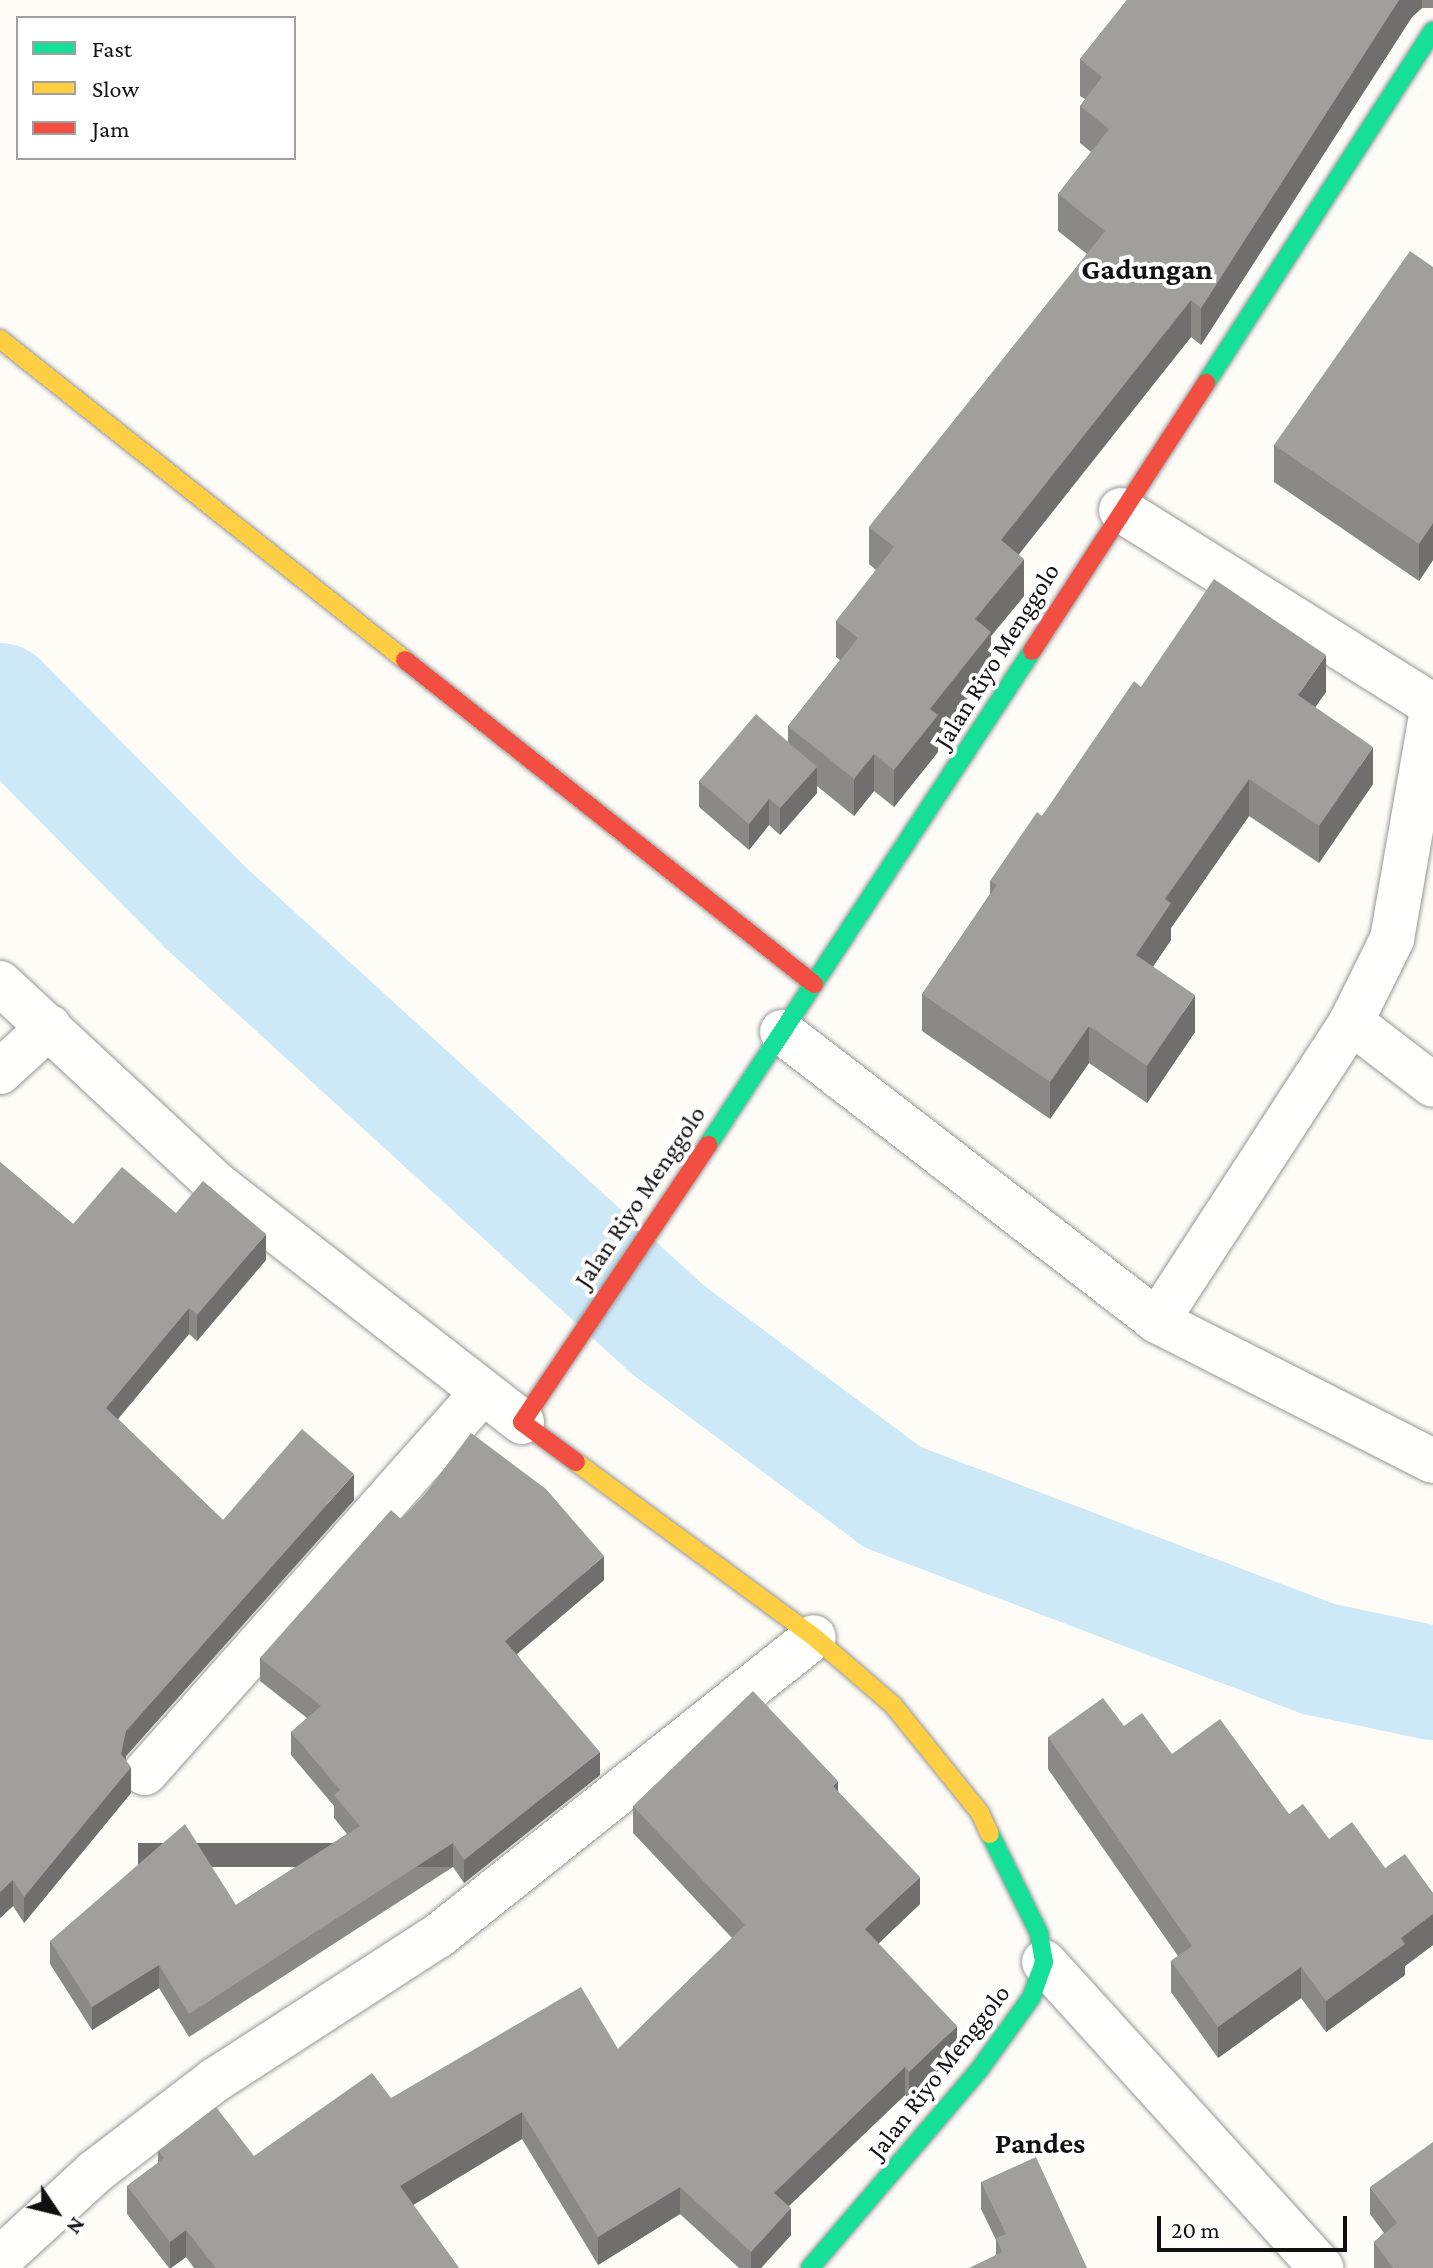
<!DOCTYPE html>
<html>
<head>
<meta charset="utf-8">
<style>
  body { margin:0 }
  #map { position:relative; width:1433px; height:2268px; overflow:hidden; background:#fdfcf7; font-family:"Crimson Pro",serif }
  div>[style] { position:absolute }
  .river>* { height:114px; margin:-57px; padding:0 57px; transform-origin:57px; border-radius:57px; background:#cde8f7 }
  .roads { filter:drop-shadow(0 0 2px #979795) drop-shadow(0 0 2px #979795) }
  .street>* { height:44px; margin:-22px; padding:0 22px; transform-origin:22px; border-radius:22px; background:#fffffe }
  .fast>* { height:18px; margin:-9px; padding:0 9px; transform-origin:9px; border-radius:9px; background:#16e098 }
  .slow>* { height:18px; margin:-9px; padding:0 9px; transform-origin:9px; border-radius:9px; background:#ffcf43 }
  .jam>* { height:18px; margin:-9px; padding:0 9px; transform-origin:9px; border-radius:9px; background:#f24e42 }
  .wall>* { inset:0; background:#8a8986 }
  .shaded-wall>* { inset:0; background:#716f6d; transform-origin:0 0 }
  .building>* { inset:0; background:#a19f9c }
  span { translate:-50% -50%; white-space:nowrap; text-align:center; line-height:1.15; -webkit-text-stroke:8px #fff; paint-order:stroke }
  .street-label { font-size:26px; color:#111 }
  .quarter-label { font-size:30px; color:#111; font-weight:700 }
  .legend { position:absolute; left:16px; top:16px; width:280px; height:144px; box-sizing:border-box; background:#fff; border:2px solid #a0a0a0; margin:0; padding:10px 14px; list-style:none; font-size:24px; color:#111 }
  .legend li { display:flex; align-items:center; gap:16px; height:40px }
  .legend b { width:40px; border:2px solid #a0a0a0 }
  .north { position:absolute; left:16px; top:2172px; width:80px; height:80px; -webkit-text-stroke:6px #fff; paint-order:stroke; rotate:125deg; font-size:22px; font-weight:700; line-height:32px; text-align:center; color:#111 }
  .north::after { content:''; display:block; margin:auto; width:28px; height:36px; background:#111; clip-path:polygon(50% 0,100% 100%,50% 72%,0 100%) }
  .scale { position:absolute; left:1157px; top:2216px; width:190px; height:36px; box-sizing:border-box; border:4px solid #111; border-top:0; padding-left:10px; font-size:24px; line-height:28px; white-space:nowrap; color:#111; -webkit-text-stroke:6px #fff; paint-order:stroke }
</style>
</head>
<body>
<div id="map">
  <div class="river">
    <i style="left:0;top:700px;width:293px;rotate:45.3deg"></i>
    <i style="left:206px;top:908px;width:624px;rotate:42.4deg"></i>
    <i style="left:667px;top:1329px;width:281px;rotate:36.7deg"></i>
    <i style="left:892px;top:1497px;width:457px;rotate:20.8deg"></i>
    <i style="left:1319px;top:1659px;width:116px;rotate:11.9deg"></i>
  </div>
  <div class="roads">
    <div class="street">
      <i style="left:1121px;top:510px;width:367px;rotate:32.1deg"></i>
      <i style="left:0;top:983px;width:294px;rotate:42.9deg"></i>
      <i style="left:215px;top:1183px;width:389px;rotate:37.9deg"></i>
      <i style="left:1351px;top:1022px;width:103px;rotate:37.5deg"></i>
      <i style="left:782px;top:1032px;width:473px;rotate:37.6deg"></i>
      <i style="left:1157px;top:1321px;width:309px;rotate:26.9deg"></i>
      <i style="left:0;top:1072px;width:67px;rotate:-42.6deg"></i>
      <i style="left:1157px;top:1321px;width:356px;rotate:-57deg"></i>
      <i style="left:1351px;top:1022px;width:93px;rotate:-63.7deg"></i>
      <i style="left:1392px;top:939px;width:240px;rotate:-80.1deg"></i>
      <i style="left:145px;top:1773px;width:508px;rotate:-48.43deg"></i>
      <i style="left:1044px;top:1962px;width:413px;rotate:47.8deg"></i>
      <i style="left:0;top:2259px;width:130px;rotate:-42.5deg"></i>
      <i style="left:96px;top:2171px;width:150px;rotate:-37.4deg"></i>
      <i style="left:215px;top:2080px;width:265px;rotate:-32.9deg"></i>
      <i style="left:438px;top:1936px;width:480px;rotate:-38.5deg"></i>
    </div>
    <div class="fast">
      <i style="left:1206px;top:383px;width:419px;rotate:-57.2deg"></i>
      <i style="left:708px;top:1145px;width:591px;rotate:-56.74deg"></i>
      <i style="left:810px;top:2268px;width:260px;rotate:-49.5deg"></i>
      <i style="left:979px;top:2070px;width:89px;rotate:-54.2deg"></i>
      <i style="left:1031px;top:1998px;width:38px;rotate:-70deg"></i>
      <i style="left:1044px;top:1962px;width:29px;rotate:-100deg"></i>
      <i style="left:1039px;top:1933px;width:110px;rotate:-116.3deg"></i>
    </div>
    <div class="slow">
      <i style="left:0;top:339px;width:517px;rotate:38.4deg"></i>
      <i style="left:576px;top:1462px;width:295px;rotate:36.3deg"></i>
      <i style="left:814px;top:1637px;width:104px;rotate:40.7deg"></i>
      <i style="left:893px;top:1705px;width:139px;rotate:51.1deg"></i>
      <i style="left:980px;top:1813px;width:23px;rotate:65deg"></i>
    </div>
    <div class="jam">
      <i style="left:1032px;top:651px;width:320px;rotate:-57deg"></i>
      <i style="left:405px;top:660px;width:522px;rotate:38.39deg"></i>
      <i style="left:576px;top:1462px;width:67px;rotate:-143.5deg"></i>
      <i style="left:522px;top:1422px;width:334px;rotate:-56.1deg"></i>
    </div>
  </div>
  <div class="wall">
    <i style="clip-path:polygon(1127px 0,1433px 0,1433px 8px,1422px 8px,1412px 17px,1201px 345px,1191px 337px,1018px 554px,1024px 596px,991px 636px,991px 669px,938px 736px,938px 752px,894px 807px,874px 791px,854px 816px,817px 786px,817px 793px,780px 835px,769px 825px,749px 850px,699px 807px,699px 781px,788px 742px,788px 726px,840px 660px,836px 657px,836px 621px,876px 570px,869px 564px,869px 527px,1087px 254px,1058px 231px,1058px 194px,1091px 152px,1080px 143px,1080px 106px,1085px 99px,1080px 96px,1080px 59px)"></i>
    <i style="clip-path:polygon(1433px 267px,1433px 560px,1419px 581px,1274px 482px,1274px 445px)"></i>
    <i style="clip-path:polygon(1141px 687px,1326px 692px,1315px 707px,1373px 784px,1319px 863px,1249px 816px,1171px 928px,1171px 940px,1153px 966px,1195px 1032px,1147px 1103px,1089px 1063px,1050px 1119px,922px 1031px,922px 994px,990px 894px,990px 881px,1042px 816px)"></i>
    <i style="clip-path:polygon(0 1162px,73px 1224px,176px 1213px,266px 1260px,197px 1341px,189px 1334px,118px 1419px,223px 1520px,354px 1500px,126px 1756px,126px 1760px,131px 1793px,24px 1923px,13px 1906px,0 1918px)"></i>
    <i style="clip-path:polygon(401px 1519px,604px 1580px,517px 1654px,600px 1775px,464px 1883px,453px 1867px,189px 2037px,159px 1988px,92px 2030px,50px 1964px,50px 1941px,236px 1905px,347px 1834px,334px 1818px,334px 1806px,291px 1755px,291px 1732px,307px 1718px,260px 1681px,260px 1658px)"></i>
    <i style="clip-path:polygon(1124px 1726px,1172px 1754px,1289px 1814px,1329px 1839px,1433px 1893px,1433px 1945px,1405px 1966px,1405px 1975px,1326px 2032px,1301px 1998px,1218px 2058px,1171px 1992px,1171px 1961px,1178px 1956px,1048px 1769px,1048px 1737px)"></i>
    <i style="clip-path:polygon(838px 1792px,920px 1904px,878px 1944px,957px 2053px,909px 2099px,905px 2095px,789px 2206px,791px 2235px,761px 2268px,739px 2268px,680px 2214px,598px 2265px,522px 2139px,413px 2205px,459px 2268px,194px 2268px,186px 2257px,171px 2268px,169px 2268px,127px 2214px,127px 2186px,158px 2163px,158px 2151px,254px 2156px,391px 2098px,618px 2049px,732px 1938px,633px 1833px,633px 1806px)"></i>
    <i style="clip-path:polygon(981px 2182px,1087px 2268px,996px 2255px,996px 2240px,981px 2209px)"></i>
    <i style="clip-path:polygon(1370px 2187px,1433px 2268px,1374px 2268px,1374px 2242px,1384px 2233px,1370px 2214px)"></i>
  </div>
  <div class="shaded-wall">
    <i style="clip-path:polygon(1399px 0,1422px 0,1422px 8px,1412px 17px,1201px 345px,1201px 308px)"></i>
    <i style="clip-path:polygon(1191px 300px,1191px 337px,1001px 577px,1001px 540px)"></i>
    <i style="clip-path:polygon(1433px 523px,1433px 560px,1419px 581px,1419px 544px)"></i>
    <i style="clip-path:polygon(1024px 559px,1024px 596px,991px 636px,991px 669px,938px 736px,938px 752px,894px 807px,894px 770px,930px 709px,975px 619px)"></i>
    <i style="clip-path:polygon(1326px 655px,1326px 692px,1298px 732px,1298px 695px)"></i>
    <i style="clip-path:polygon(1373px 747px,1373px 784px,1319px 863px,1319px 826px)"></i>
    <i style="clip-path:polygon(874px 754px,874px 791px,854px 816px,854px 779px)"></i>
    <i style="clip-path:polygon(817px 767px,817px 793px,780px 835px,780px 808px)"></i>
    <i style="clip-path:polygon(1249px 779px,1249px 816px,1171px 928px,1171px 940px,1136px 992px,1136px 955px,1165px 899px)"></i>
    <i style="clip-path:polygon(769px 799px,769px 825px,749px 850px,749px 824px)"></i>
    <i style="clip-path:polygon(1195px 995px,1195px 1032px,1147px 1103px,1147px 1066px)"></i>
    <i style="clip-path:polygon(1089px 1026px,1089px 1063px,1050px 1119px,1050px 1082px)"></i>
    <i style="clip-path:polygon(266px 1234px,266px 1260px,197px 1341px,197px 1315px)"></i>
    <i style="clip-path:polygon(189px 1308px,189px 1334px,106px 1433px,106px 1408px)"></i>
    <i style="clip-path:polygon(354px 1474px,354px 1500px,126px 1756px,122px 1778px,131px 1767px,131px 1793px,24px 1923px,24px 1897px,126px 1731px)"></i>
    <i style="clip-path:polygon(604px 1556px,604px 1580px,505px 1664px,505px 1641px)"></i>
    <i style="clip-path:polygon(600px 1752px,600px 1775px,464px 1883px,464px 1860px)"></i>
    <i style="clip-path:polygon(838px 1781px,838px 1808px,833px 1786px)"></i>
    <i style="left:453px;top:1843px;width:24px;height:315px;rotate:90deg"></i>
    <i style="clip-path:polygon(920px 1877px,920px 1904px,865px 1956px,865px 1929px)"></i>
    <i style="clip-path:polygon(13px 1880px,13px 1906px,0 1918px,0 1892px)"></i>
    <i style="clip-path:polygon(1433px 1914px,1433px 1945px,1405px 1966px,1405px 1975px,1326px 2032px,1326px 2001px,1401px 1938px)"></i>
    <i style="clip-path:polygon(159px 1965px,159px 1988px,92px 2030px,92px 2007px)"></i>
    <i style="clip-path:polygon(1301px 1967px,1301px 1998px,1218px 2058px,1218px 2027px)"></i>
    <i style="clip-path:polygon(957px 2026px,957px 2053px,909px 2099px,909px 2072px)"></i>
    <i style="clip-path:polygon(905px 2067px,905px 2095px,774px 2220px,774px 2193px)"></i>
    <i style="clip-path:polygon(522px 2112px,522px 2139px,400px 2213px,400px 2186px)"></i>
    <i style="clip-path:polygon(680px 2187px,680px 2214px,598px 2265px,598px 2237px)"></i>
    <i style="clip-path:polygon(791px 2208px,791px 2235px,761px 2268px,751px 2268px,751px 2252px)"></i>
    <i style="clip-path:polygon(186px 2230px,186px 2257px,171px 2268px,170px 2268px,170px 2242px)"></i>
  </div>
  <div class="building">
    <i style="clip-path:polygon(1127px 0,1399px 0,1201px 308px,1191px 300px,1001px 540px,1024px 559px,975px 619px,991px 632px,930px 709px,938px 715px,894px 770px,874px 754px,854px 779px,788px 726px,858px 638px,836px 621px,894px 547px,869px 527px,1105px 231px,1058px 194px,1109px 129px,1080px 106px,1102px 77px,1080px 59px)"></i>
    <i style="clip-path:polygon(1410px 251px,1433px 267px,1433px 523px,1419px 544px,1274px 445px)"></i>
    <i style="clip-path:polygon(1214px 579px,1326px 655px,1298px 695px,1373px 747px,1319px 826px,1249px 779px,1165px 899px,1171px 903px,1136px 955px,1195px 995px,1147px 1066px,1089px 1026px,1050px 1082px,922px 994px,997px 885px,990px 881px,1037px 812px,1042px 816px,1134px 681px,1141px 687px)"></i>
    <i style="clip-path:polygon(756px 714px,817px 767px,780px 808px,769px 799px,749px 824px,699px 781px)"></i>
    <i style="clip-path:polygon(0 1162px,73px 1224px,122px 1167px,176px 1213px,203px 1181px,266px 1234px,197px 1315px,189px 1308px,106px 1408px,223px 1520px,302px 1429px,354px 1474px,126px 1731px,121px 1754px,131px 1767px,24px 1897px,13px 1880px,0 1892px)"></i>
    <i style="clip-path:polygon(471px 1433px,546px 1489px,604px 1556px,505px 1641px,600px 1752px,464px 1860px,453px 1843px,189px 2014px,159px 1965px,92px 2007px,50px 1941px,185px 1824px,236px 1905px,360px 1826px,334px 1795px,340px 1790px,291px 1732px,321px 1706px,260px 1658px,391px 1510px,401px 1519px,425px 1494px)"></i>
    <i style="clip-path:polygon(753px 1691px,838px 1781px,833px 1786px,920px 1877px,865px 1929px,957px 2026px,909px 2072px,905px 2067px,774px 2193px,791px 2208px,751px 2252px,680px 2187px,598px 2237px,522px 2112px,400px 2186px,459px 2268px,216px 2268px,186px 2230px,170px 2242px,127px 2186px,164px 2158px,158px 2151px,216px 2107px,254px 2156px,372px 2073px,391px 2098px,581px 1987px,618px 2049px,745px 1925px,633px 1806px)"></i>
    <i style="clip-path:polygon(1103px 1698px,1124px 1726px,1142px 1713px,1172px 1754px,1220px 1719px,1289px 1814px,1303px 1804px,1329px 1839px,1352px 1822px,1385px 1868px,1405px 1854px,1433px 1893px,1433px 1914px,1401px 1938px,1405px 1944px,1326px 2001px,1301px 1967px,1218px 2027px,1171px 1961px,1192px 1946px,1048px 1737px)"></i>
    <i style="clip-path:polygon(1433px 2142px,1433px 2268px,1393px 2268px,1374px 2242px,1397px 2223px,1370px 2187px)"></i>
    <i style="clip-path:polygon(1036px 2157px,1087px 2268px,969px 2268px,1002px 2252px,996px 2238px,1006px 2234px,981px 2182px)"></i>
  </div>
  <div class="street-label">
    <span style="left:997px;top:656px;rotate:-58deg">Jalan Riyo Menggolo</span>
    <span style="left:640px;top:1197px;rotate:-56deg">Jalan Riyo Menggolo</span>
    <span style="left:939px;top:2072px;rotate:-52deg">Jalan Riyo Menggolo</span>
  </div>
  <div class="quarter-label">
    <span style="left:1147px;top:269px">Gadungan</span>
    <span style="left:1040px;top:2143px">Pandes</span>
  </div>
  <ul class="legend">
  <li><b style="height:10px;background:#16e098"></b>Fast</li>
  <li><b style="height:10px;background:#ffcf43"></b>Slow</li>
  <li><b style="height:10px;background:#f24e42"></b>Jam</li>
  </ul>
  <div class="north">N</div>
  <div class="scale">20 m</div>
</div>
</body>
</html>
